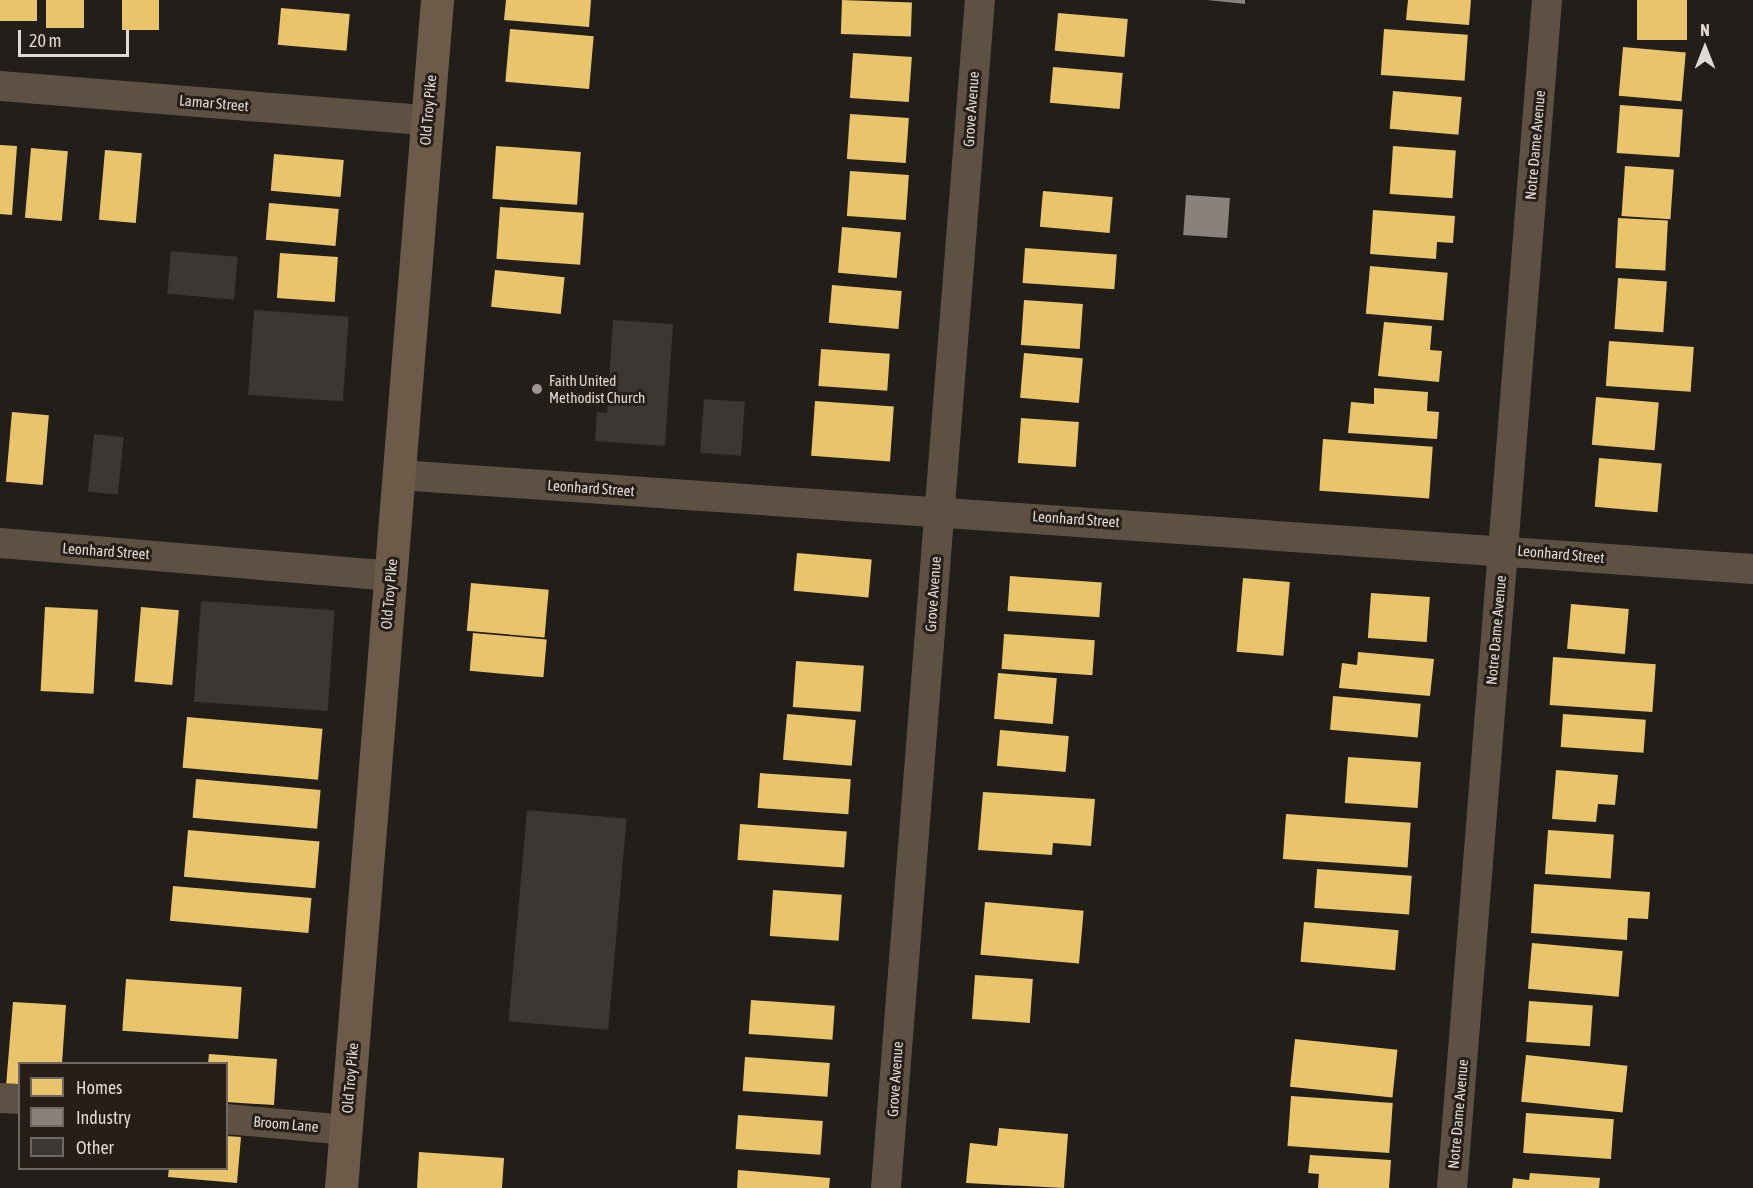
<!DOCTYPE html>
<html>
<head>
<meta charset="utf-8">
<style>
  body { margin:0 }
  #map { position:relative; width:1753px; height:1188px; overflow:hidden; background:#221e1a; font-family:"Asap Condensed",sans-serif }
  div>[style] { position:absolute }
  .homes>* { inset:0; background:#e9c46a; transform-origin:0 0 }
  .industry>* { inset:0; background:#8a817c; transform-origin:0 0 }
  .building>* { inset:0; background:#3a3734; transform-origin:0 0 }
  .street>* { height:30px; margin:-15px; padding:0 15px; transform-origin:15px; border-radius:15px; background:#5e5143 }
  .secondary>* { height:33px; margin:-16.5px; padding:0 16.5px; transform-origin:16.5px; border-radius:16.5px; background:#6c5b49 }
  .dots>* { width:16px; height:16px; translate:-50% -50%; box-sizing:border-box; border:3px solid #261e17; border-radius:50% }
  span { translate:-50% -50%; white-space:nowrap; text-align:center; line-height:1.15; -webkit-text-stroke:6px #261e17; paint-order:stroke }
  .street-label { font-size:15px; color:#dfdad6 }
  .poi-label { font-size:15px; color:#dfdad6 }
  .left { translate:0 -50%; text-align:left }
  .legend { position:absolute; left:18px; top:1062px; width:210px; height:108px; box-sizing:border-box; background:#261e17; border:2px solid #706963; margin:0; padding:8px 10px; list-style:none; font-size:18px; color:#dfdad6 }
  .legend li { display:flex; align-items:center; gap:12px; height:30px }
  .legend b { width:30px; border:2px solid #706963 }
  .north { position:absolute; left:1675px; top:18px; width:60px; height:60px; -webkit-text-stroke:4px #261e17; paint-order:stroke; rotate:0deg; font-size:16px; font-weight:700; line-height:24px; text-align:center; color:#dfdad6 }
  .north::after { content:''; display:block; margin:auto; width:21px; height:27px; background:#dfdad6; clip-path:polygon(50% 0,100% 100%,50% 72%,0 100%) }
  .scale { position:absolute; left:18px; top:30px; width:111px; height:27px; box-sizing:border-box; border:3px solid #dfdad6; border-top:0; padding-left:8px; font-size:18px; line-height:21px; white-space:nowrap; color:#dfdad6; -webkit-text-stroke:4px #261e17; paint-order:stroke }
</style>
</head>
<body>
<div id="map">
  <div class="homes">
    <i style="left:0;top:0;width:37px;height:21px"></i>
    <i style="left:46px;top:0;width:38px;height:28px"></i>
    <i style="left:122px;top:0;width:37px;height:30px"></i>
    <i style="clip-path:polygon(506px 0,591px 0,589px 27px,504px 20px)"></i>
    <i style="left:842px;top:0;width:70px;height:34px;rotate:2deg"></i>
    <i style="clip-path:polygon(1408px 0,1471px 0,1469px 25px,1406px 20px)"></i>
    <i style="left:1637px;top:0;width:50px;height:40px"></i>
    <i style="left:281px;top:8px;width:69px;height:37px;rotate:5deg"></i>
    <i style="left:1058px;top:13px;width:70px;height:38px;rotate:5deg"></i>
    <i style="left:510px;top:29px;width:84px;height:53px;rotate:5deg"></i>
    <i style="left:1384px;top:29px;width:84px;height:46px;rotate:4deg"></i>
    <i style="left:1623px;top:47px;width:63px;height:49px;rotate:5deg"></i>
    <i style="left:853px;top:53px;width:59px;height:45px;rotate:4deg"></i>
    <i style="left:1053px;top:67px;width:70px;height:36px;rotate:5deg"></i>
    <i style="left:1393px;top:91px;width:69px;height:38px;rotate:5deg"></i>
    <i style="left:1620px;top:105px;width:63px;height:48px;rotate:4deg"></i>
    <i style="left:850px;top:114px;width:59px;height:45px;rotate:4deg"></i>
    <i style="clip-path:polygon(0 145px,17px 146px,12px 215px,0 214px)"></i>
    <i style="left:496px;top:146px;width:85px;height:53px;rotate:4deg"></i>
    <i style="left:1393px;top:146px;width:63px;height:48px;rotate:4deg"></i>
    <i style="left:31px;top:148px;width:37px;height:70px;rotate:5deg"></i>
    <i style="left:105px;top:150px;width:37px;height:70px;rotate:5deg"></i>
    <i style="left:274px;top:154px;width:70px;height:37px;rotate:5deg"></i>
    <i style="left:1625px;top:166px;width:49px;height:50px;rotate:4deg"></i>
    <i style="left:850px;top:171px;width:59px;height:45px;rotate:4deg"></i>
    <i style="left:1043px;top:191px;width:70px;height:36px;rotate:5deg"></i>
    <i style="left:269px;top:203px;width:70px;height:37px;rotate:5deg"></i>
    <i style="left:500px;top:207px;width:84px;height:52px;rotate:4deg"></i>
    <i style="clip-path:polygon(1373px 210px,1455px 216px,1453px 243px,1437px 242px,1436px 259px,1370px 254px)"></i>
    <i style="left:1618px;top:218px;width:50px;height:50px;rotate:3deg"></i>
    <i style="left:842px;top:227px;width:59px;height:46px;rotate:5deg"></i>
    <i style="left:1025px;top:248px;width:92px;height:35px;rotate:4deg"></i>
    <i style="left:280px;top:253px;width:58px;height:45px;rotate:4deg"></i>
    <i style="left:1370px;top:266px;width:78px;height:48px;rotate:5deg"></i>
    <i style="left:495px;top:270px;width:70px;height:37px;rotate:6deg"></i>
    <i style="left:1618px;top:278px;width:49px;height:51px;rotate:4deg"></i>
    <i style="left:832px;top:285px;width:70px;height:38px;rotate:5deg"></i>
    <i style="left:1024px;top:300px;width:59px;height:45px;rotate:4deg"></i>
    <i style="clip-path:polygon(1384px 322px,1432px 326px,1430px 350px,1442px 351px,1439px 382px,1378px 376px)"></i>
    <i style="left:1609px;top:341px;width:85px;height:45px;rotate:4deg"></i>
    <i style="left:821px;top:349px;width:69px;height:37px;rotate:4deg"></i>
    <i style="left:1024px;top:353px;width:59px;height:45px;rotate:5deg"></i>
    <i style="clip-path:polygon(1374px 388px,1428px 392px,1427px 411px,1439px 412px,1437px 439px,1348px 433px,1351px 402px,1374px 404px)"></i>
    <i style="left:1596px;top:397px;width:63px;height:48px;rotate:5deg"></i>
    <i style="left:815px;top:401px;width:79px;height:55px;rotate:4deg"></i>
    <i style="left:12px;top:412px;width:37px;height:70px;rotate:5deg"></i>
    <i style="left:1021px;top:418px;width:58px;height:45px;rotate:4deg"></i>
    <i style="left:1323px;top:439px;width:110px;height:52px;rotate:4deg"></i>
    <i style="left:1599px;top:458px;width:63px;height:49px;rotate:5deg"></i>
    <i style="left:797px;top:553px;width:75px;height:38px;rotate:5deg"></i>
    <i style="left:1010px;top:576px;width:92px;height:35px;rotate:4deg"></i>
    <i style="left:1243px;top:578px;width:47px;height:74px;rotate:5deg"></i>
    <i style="left:471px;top:583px;width:78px;height:48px;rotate:5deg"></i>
    <i style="left:1371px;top:593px;width:59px;height:45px;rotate:4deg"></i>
    <i style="left:1571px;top:604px;width:58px;height:45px;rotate:5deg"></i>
    <i style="left:45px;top:607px;width:53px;height:84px;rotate:3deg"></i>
    <i style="left:141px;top:607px;width:38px;height:75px;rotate:5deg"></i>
    <i style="left:473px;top:633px;width:74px;height:38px;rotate:5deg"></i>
    <i style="left:1004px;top:634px;width:91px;height:35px;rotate:4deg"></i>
    <i style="clip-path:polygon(1358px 652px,1434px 659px,1430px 696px,1339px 688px,1342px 663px,1357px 665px)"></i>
    <i style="left:1553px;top:657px;width:103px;height:48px;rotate:4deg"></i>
    <i style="left:796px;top:661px;width:68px;height:46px;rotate:4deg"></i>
    <i style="left:998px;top:673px;width:59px;height:46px;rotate:5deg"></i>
    <i style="left:1333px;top:696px;width:88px;height:34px;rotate:5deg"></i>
    <i style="left:787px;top:714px;width:69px;height:46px;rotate:5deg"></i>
    <i style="left:1563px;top:714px;width:83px;height:33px;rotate:4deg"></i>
    <i style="left:187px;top:717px;width:136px;height:51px;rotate:5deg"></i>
    <i style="left:1000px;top:730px;width:69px;height:36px;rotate:5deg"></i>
    <i style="left:1348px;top:757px;width:73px;height:46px;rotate:4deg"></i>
    <i style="clip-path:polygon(1556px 770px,1618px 775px,1615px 805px,1598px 804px,1596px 822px,1552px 819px)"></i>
    <i style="left:760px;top:773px;width:91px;height:35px;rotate:4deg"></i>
    <i style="left:196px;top:779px;width:125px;height:39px;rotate:5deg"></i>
    <i style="clip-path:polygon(983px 792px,1095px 799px,1091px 846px,1053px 843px,1052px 855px,978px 850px)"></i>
    <i style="left:1286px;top:814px;width:125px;height:45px;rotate:4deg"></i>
    <i style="left:740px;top:824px;width:107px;height:36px;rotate:4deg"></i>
    <i style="left:188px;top:830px;width:132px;height:47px;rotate:5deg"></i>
    <i style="left:1548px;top:830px;width:66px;height:44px;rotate:4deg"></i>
    <i style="left:1317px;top:869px;width:95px;height:39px;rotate:4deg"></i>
    <i style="clip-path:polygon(1534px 884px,1650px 892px,1648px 919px,1628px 918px,1627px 940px,1531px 933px)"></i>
    <i style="left:173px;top:886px;width:139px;height:35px;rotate:5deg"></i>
    <i style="left:773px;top:890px;width:69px;height:46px;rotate:4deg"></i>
    <i style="left:985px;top:902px;width:99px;height:53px;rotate:5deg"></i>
    <i style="left:1304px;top:922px;width:95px;height:40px;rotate:5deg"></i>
    <i style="left:1532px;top:943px;width:91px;height:46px;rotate:5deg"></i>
    <i style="left:975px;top:975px;width:58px;height:44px;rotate:4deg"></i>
    <i style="left:126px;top:979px;width:116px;height:52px;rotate:4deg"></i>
    <i style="left:751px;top:1000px;width:84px;height:34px;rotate:4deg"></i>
    <i style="left:1529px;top:1001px;width:64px;height:41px;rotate:4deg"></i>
    <i style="clip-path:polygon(13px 1002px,66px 1005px,62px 1064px,20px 1064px,20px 1087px,6px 1086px)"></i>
    <i style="left:1295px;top:1039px;width:103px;height:48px;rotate:6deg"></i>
    <i style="clip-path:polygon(209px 1054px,277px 1059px,274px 1105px,226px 1102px,226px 1064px,208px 1064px)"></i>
    <i style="left:1526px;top:1055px;width:102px;height:47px;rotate:6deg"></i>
    <i style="left:745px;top:1057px;width:85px;height:34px;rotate:4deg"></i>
    <i style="left:1291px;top:1096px;width:102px;height:50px;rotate:4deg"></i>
    <i style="left:1526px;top:1113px;width:88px;height:40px;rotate:4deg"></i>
    <i style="left:738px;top:1115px;width:85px;height:34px;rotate:4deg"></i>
    <i style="clip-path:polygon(999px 1128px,1068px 1134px,1064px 1188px,966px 1183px,970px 1143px,997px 1146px)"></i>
    <i style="clip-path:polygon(226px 1136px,241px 1137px,237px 1183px,168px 1177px,169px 1168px,226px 1168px)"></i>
    <i style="clip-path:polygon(419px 1152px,504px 1158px,502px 1188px,417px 1188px)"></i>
    <i style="clip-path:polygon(1310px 1155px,1391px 1160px,1389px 1188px,1318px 1188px,1319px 1174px,1308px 1173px)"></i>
    <i style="clip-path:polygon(738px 1170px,830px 1178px,829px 1188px,737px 1188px)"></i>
    <i style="clip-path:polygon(1530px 1173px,1600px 1178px,1599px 1188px,1512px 1188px,1513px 1178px,1529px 1180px)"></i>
  </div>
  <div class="industry">
    <i style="clip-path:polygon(1207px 0,1245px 0,1245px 4px)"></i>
    <i style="left:1186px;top:195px;width:44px;height:40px;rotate:4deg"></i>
  </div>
  <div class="building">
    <i style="left:171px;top:251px;width:67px;height:43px;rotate:5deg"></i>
    <i style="left:254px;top:310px;width:95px;height:85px;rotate:4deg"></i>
    <i style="clip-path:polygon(613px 320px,673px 324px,665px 446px,595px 441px,597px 412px,607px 413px)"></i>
    <i style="left:704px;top:399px;width:41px;height:54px;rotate:4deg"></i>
    <i style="left:94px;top:434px;width:30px;height:58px;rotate:6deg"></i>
    <i style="left:201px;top:601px;width:134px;height:101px;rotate:4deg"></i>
    <i style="left:527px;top:810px;width:100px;height:212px;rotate:5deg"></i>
  </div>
  <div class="street">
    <i style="left:0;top:86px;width:428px;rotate:4.6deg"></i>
    <i style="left:399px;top:475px;width:1357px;rotate:3.97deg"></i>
    <i style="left:0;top:543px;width:392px;rotate:4.8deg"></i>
    <i style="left:0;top:1098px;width:20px;rotate:3deg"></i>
    <i style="left:226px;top:1119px;width:121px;rotate:5.2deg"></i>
    <i style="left:886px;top:1188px;width:1192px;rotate:-85.48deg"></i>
    <i style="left:1452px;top:1188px;width:1192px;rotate:-85.43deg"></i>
  </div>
  <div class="secondary">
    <i style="left:341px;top:1188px;width:1192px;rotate:-85.38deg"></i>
  </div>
  <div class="dots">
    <i style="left:537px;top:389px;background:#9d9894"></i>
  </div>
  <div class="street-label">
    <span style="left:214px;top:103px;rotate:5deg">Lamar Street</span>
    <span style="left:971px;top:109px;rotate:-86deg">Grove Avenue</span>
    <span style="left:428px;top:110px;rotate:-85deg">Old Troy Pike</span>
    <span style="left:1535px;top:145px;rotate:-85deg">Notre Dame Avenue</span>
    <span style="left:591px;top:488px;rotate:4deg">Leonhard Street</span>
    <span style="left:1076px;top:519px;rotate:4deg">Leonhard Street</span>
    <span style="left:106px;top:551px;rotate:4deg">Leonhard Street</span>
    <span style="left:1561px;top:554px;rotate:5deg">Leonhard Street</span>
    <span style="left:389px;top:594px;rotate:-85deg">Old Troy Pike</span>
    <span style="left:933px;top:594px;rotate:-86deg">Grove Avenue</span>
    <span style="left:1496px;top:630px;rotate:-85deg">Notre Dame Avenue</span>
    <span style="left:350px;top:1078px;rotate:-85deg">Old Troy Pike</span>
    <span style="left:895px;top:1079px;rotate:-86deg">Grove Avenue</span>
    <span style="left:1458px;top:1114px;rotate:-85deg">Notre Dame Avenue</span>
    <span style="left:286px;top:1124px;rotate:5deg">Broom Lane</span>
  </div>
  <div class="poi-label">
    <span class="left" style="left:549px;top:389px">Faith United<br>Methodist Church</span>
  </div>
  <ul class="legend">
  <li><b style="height:16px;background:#e9c46a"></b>Homes</li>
  <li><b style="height:16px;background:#8a817c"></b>Industry</li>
  <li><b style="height:16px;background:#3a3734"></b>Other</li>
  </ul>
  <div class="north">N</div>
  <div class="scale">20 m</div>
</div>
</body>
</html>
